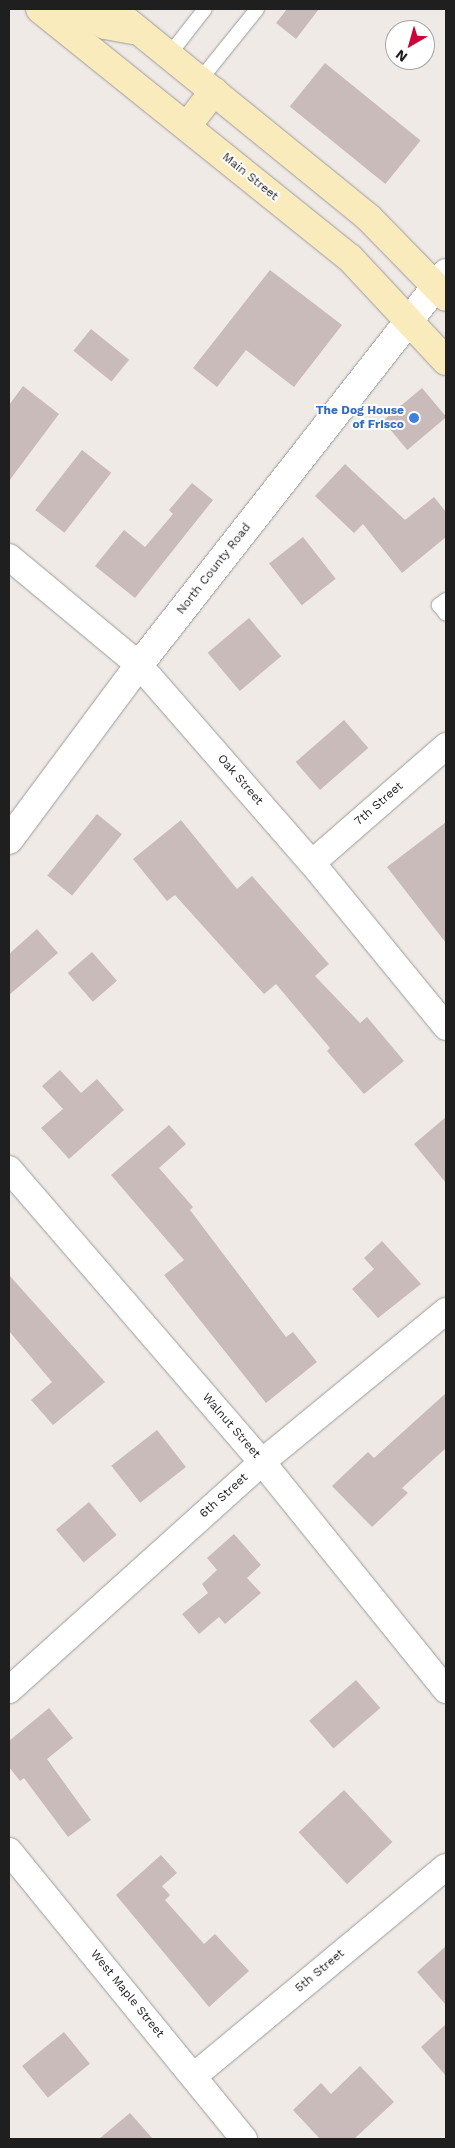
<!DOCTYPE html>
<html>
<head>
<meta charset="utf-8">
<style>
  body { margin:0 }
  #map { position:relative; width:455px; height:2148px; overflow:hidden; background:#f0eae6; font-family:"Work Sans",sans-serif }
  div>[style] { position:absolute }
  .building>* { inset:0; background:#c8bbb9; transform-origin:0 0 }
  .roads { filter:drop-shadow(0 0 1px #9c9c9c) drop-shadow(0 0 1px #9c9c9c) }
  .service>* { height:14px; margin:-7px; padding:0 7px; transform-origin:7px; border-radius:7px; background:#fff }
  .minor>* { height:26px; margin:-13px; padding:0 13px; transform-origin:13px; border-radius:13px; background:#fff }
  .tertiary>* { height:28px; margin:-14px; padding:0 14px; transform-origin:14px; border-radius:14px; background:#fff }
  .secondary>* { height:28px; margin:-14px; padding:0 14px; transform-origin:14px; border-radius:14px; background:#f9ebbb }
  .dots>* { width:14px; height:14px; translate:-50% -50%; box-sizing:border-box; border:2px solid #fff; border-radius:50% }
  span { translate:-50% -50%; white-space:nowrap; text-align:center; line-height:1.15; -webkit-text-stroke:4px #fff; paint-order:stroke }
  .street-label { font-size:12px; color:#1f1f1f }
  .shop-label { font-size:12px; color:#366cbe; font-weight:700 }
  .right { translate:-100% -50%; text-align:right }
  .frame { position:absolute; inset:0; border:10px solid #1f1f1f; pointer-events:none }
  .north { position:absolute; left:385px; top:20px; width:50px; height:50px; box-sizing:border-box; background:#fff; border:1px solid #a5a5a5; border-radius:50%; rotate:218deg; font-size:14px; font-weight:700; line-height:20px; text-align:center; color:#1f1f1f }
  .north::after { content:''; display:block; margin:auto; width:18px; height:22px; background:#cc0238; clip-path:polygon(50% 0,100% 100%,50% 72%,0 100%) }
</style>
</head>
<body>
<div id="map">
  <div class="building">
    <i style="clip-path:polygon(287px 9px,319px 9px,296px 39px,276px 23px)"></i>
    <i style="left:325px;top:63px;width:123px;height:56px;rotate:39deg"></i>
    <i style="clip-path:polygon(270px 270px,342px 325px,294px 387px,246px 350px,217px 387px,193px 368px)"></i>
    <i style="left:91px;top:329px;width:49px;height:28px;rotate:39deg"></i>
    <i style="clip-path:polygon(23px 386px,59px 414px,9px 481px,9px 405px)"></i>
    <i style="left:422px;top:388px;width:38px;height:51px;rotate:50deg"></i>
    <i style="left:82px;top:450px;width:37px;height:76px;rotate:38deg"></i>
    <i style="clip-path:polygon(345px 464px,405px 520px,434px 497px,446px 512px,446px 537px,402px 573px,363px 524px,354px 533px,315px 496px)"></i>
    <i style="clip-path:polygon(192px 483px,213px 500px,135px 598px,95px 566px,124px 530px,145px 547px,173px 514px,169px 510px)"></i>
    <i style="left:303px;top:537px;width:53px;height:43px;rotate:52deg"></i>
    <i style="left:249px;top:618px;width:50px;height:54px;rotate:50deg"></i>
    <i style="left:344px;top:720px;width:37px;height:64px;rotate:49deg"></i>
    <i style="left:97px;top:814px;width:32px;height:79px;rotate:39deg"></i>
    <i style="clip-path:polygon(181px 820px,237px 889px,252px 876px,329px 964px,315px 976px,360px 1023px,367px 1017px,404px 1061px,364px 1094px,327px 1051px,330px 1048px,276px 984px,264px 994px,175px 895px,167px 901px,133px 859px)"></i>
    <i style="clip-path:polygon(446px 822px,446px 943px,387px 867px)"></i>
    <i style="clip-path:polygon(37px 929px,58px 953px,9px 995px,9px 954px)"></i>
    <i style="left:92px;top:952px;width:38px;height:32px;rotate:49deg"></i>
    <i style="clip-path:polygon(60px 1070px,81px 1093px,97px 1079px,124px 1110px,69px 1159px,41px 1128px,63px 1109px,42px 1086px)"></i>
    <i style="clip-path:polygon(446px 1117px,446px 1183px,414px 1144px)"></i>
    <i style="clip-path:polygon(169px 1125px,186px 1144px,159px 1168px,193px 1207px,190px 1210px,286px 1337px,293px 1332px,317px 1362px,266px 1403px,164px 1275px,184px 1260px,111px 1175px)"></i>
    <i style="clip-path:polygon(382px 1241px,421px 1284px,378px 1318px,352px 1289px,374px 1269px,364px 1258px)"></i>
    <i style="clip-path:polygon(9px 1275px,105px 1382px,53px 1425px,31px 1400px,52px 1382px,9px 1331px)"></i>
    <i style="clip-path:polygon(446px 1393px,446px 1448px,402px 1488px,408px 1493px,372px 1527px,332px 1486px,368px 1452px,374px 1458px)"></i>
    <i style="left:157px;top:1430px;width:47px;height:58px;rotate:52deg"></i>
    <i style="left:89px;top:1502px;width:43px;height:43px;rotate:50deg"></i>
    <i style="clip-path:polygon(234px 1534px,261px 1565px,247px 1578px,261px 1593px,225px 1624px,219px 1617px,199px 1634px,182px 1614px,208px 1593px,202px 1584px,217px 1570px,207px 1558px)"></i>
    <i style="left:356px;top:1680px;width:37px;height:62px;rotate:49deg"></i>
    <i style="clip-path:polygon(49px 1708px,73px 1738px,47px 1759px,91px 1820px,68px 1837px,24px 1778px,20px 1781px,9px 1767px,9px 1741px)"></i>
    <i style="left:344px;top:1790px;width:71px;height:62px;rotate:47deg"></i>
    <i style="clip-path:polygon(161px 1855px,177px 1873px,162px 1886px,170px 1895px,165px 1900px,204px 1944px,215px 1934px,249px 1971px,209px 2007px,116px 1895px)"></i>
    <i style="clip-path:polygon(446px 1946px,446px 2005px,417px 1972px)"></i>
    <i style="clip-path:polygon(446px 2024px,446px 2076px,421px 2047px)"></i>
    <i style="left:64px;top:2032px;width:41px;height:54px;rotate:51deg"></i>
    <i style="clip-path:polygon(360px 2066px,394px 2102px,354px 2139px,320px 2139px,293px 2110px,321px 2083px,331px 2094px)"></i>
    <i style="clip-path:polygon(130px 2113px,153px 2139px,99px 2139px)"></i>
  </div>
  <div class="roads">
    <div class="service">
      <i style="left:169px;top:55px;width:58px;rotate:-52deg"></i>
      <i style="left:200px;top:80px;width:91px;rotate:-51.2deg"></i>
      <i style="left:446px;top:600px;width:9px;rotate:144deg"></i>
      <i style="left:439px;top:605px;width:11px;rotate:52deg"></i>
    </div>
    <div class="minor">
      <i style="left:9px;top:557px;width:169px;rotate:39.7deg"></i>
      <i style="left:139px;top:665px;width:263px;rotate:48.9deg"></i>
      <i style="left:312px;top:863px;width:212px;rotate:50.7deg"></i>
      <i style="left:312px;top:863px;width:178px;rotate:-41.1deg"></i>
      <i style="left:9px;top:1169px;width:387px;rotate:49.2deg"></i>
      <i style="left:262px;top:1462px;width:293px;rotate:51.1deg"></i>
      <i style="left:9px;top:1690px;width:341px;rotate:-42deg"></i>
      <i style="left:262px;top:1462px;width:238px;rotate:-39.4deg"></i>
      <i style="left:9px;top:1851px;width:372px;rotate:50.8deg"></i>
      <i style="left:194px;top:2076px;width:327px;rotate:-39.7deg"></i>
    </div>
    <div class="tertiary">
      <i style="left:9px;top:840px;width:218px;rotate:-53.4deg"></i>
      <i style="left:139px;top:665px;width:498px;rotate:-51.9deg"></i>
    </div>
    <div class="secondary">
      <i style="left:40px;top:9px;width:398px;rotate:38.8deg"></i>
      <i style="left:350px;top:258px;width:141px;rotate:47deg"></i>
      <i style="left:77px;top:9px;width:32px;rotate:30deg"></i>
      <i style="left:105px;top:25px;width:28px;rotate:10deg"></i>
      <i style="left:112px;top:9px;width:331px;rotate:39.1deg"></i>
      <i style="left:369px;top:218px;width:110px;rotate:45.7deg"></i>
      <i style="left:187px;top:126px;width:44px;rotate:-52.4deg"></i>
    </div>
  </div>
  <div class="dots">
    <i style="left:414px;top:418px;background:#3f7fe0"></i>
  </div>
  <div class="street-label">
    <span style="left:250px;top:177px;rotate:39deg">Main Street</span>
    <span style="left:214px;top:569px;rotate:-52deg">North County Road</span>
    <span style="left:240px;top:780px;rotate:49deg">Oak Street</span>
    <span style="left:379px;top:804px;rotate:-41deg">7th Street</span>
    <span style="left:231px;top:1426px;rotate:49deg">Walnut Street</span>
    <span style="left:224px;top:1496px;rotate:-42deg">6th Street</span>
    <span style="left:320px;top:1971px;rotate:-40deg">5th Street</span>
    <span style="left:127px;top:1994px;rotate:51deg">West Maple Street</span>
  </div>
  <div class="shop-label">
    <span class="right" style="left:404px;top:418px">The Dog House<br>of Frisco</span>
  </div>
  <div class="frame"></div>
  <div class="north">N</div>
</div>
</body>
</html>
